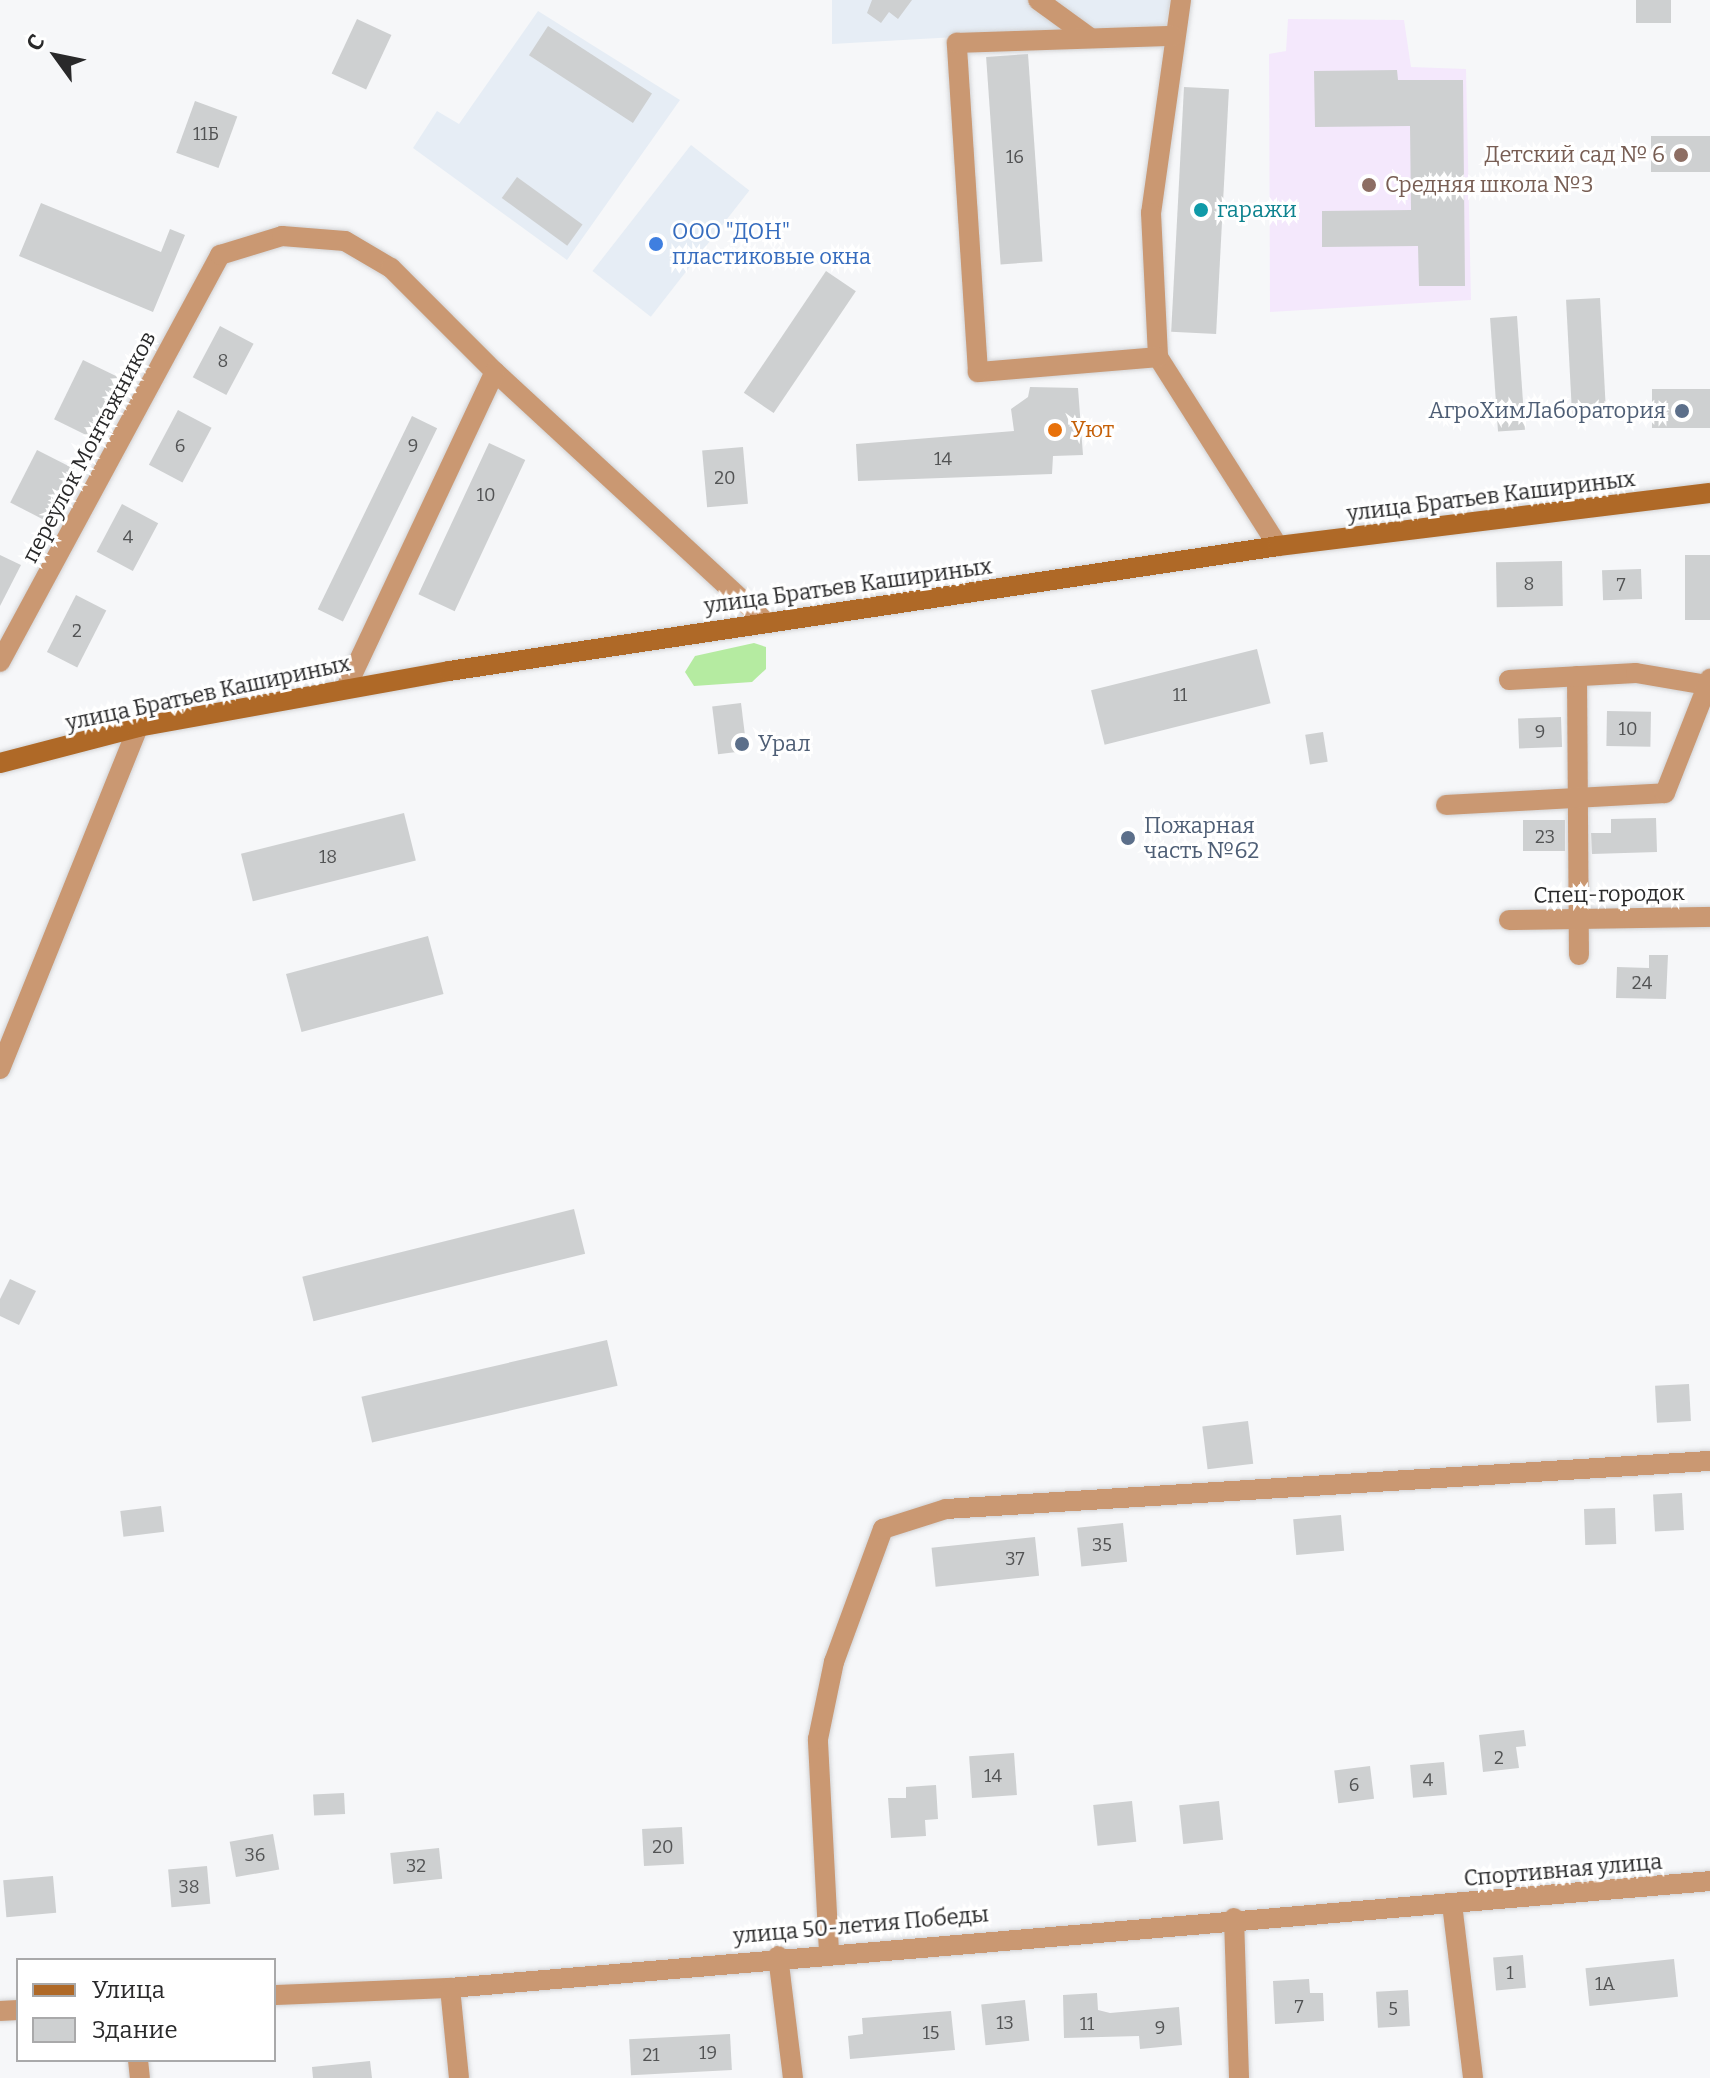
<!DOCTYPE html>
<html>
<head>
<meta charset="utf-8">
<style>
  body { margin:0 }
  #map { position:relative; width:1710px; height:2078px; overflow:hidden; background:#f6f7f9; font-family:Bitter,serif }
  div>[style] { position:absolute }
  .built>* { inset:0; background:#e6edf5; transform-origin:0 0 }
  .education>* { inset:0; background:#f4e8fc }
  .green>* { inset:0; background:#b5eba1 }
  .building>* { inset:0; background:#ced0d1; transform-origin:0 0 }
  .roads { filter:drop-shadow(0 0 2px #d1d2d4) drop-shadow(0 0 2px #d1d2d4) }
  .minor>* { height:20px; margin:-10px; padding:0 10px; transform-origin:10px; border-radius:10px; background:#ca9872 }
  .secondary>* { height:20px; margin:-10px; padding:0 10px; transform-origin:10px; border-radius:10px; background:#af6927 }
  .dots>* { width:22px; height:22px; translate:-50% -50%; box-sizing:border-box; border:4px solid #fff; border-radius:50% }
  span { translate:-50% -50%; white-space:nowrap; text-align:center; line-height:1.15; -webkit-text-stroke:6px #fff; paint-order:stroke }
  .number-label { font-size:18px; color:#525354 }
  .number-label span { -webkit-text-stroke-width:0 }
  .education-label { font-size:22px; color:#785e54 }
  .right { translate:-100% -50%; text-align:right }
  .left { translate:0 -50%; text-align:left }
  .culture-label { font-size:22px; color:#0d838f }
  .shop-label { font-size:22px; color:#366cbe }
  .service-label { font-size:22px; color:#4e5e75 }
  .food-label { font-size:22px; color:#c56008 }
  .street-label { font-size:22px; color:#29292a }
  .legend { position:absolute; left:16px; top:1958px; width:260px; height:104px; box-sizing:border-box; background:#fff; border:2px solid #a9a9aa; margin:0; padding:10px 14px; list-style:none; font-size:24px; color:#29292a }
  .legend li { display:flex; align-items:center; gap:16px; height:40px }
  .legend b { width:40px; border:2px solid #a9a9aa }
  .north { position:absolute; left:16px; top:16px; width:80px; height:80px; -webkit-text-stroke:6px #fff; paint-order:stroke; rotate:303deg; font-size:22px; font-weight:700; line-height:32px; text-align:center; color:#29292a }
  .north::after { content:''; display:block; margin:auto; width:28px; height:36px; background:#29292a; clip-path:polygon(50% 0,100% 100%,50% 72%,0 100%) }
</style>
</head>
<body>
<div id="map">
  <div class="built">
    <i style="clip-path:polygon(832px 0,1171px 0,1165px 25px,832px 44px)"></i>
    <i style="clip-path:polygon(538px 11px,680px 100px,567px 260px,413px 148px,437px 111px,459px 124px)"></i>
    <i style="left:691px;top:145px;width:74px;height:160px;rotate:38deg"></i>
  </div>
  <div class="education">
    <i style="clip-path:polygon(1288px 19px,1404px 20px,1411px 67px,1466px 69px,1471px 300px,1270px 312px,1269px 54px,1286px 51px)"></i>
  </div>
  <div class="green">
    <i style="clip-path:polygon(754px 643px,766px 647px,766px 669px,752px 682px,694px 686px,685px 672px,695px 656px)"></i>
  </div>
  <div class="building">
    <i style="clip-path:polygon(872px 0,912px 0,898px 19px,889px 12px,881px 23px,867px 13px)"></i>
    <i style="left:1636px;top:0;width:35px;height:23px"></i>
    <i style="left:357px;top:19px;width:38px;height:60px;rotate:25deg"></i>
    <i style="left:548px;top:26px;width:124px;height:35px;rotate:33deg"></i>
    <i style="left:1028px;top:54px;width:208px;height:42px;rotate:86deg"></i>
    <i style="clip-path:polygon(1397px 70px,1398px 80px,1463px 80px,1465px 286px,1419px 286px,1418px 246px,1322px 247px,1322px 211px,1411px 210px,1410px 126px,1315px 127px,1314px 71px)"></i>
    <i style="left:1184px;top:87px;width:45px;height:245px;rotate:3deg"></i>
    <i style="left:195px;top:101px;width:45px;height:55px;rotate:20deg"></i>
    <i style="left:1710px;top:136px;width:36px;height:59px;rotate:90deg"></i>
    <i style="left:517px;top:177px;width:81px;height:26px;rotate:36deg"></i>
    <i style="clip-path:polygon(41px 203px,161px 252px,170px 229px,185px 235px,153px 312px,19px 256px)"></i>
    <i style="left:826px;top:271px;width:36px;height:147px;rotate:34deg"></i>
    <i style="left:1600px;top:298px;width:121px;height:34px;rotate:87deg"></i>
    <i style="left:1517px;top:316px;width:114px;height:27px;rotate:86deg"></i>
    <i style="left:220px;top:326px;width:38px;height:58px;rotate:28deg"></i>
    <i style="left:83px;top:360px;width:43px;height:66px;rotate:26deg"></i>
    <i style="clip-path:polygon(1030px 387px,1078px 388px,1083px 455px,1053px 456px,1052px 474px,858px 481px,856px 444px,1014px 431px,1011px 409px,1028px 397px)"></i>
    <i style="left:1710px;top:389px;width:39px;height:58px;rotate:90deg"></i>
    <i style="left:178px;top:410px;width:38px;height:62px;rotate:28deg"></i>
    <i style="left:412px;top:416px;width:28px;height:215px;rotate:26deg"></i>
    <i style="left:489px;top:443px;width:40px;height:167px;rotate:25deg"></i>
    <i style="left:743px;top:447px;width:57px;height:41px;rotate:85deg"></i>
    <i style="left:37px;top:450px;width:42px;height:59px;rotate:27deg"></i>
    <i style="left:122px;top:504px;width:41px;height:54px;rotate:28deg"></i>
    <i style="clip-path:polygon(0 555px,21px 565px,0 606px)"></i>
    <i style="left:1710px;top:555px;width:65px;height:25px;rotate:90deg"></i>
    <i style="left:1562px;top:561px;width:45px;height:66px;rotate:89deg"></i>
    <i style="left:1641px;top:569px;width:30px;height:39px;rotate:88deg"></i>
    <i style="left:76px;top:595px;width:34px;height:64px;rotate:27deg"></i>
    <i style="left:1257px;top:649px;width:56px;height:171px;rotate:76deg"></i>
    <i style="left:741px;top:703px;width:48px;height:29px;rotate:83deg"></i>
    <i style="left:1607px;top:711px;width:44px;height:35px;rotate:1deg"></i>
    <i style="left:1561px;top:717px;width:30px;height:43px;rotate:88deg"></i>
    <i style="left:1323px;top:732px;width:30px;height:18px;rotate:81deg"></i>
    <i style="left:404px;top:813px;width:49px;height:168px;rotate:76deg"></i>
    <i style="clip-path:polygon(1656px 818px,1657px 852px,1592px 854px,1591px 833px,1611px 833px,1611px 819px)"></i>
    <i style="left:1565px;top:820px;width:31px;height:42px;rotate:90deg"></i>
    <i style="left:428px;top:936px;width:60px;height:147px;rotate:75deg"></i>
    <i style="clip-path:polygon(1649px 955px,1668px 955px,1666px 999px,1616px 998px,1617px 967px,1649px 968px)"></i>
    <i style="left:574px;top:1209px;width:46px;height:280px;rotate:76deg"></i>
    <i style="clip-path:polygon(10px 1279px,36px 1291px,19px 1325px,0 1316px,0 1299px)"></i>
    <i style="left:607px;top:1340px;width:47px;height:252px;rotate:77deg"></i>
    <i style="left:1689px;top:1384px;width:37px;height:34px;rotate:87deg"></i>
    <i style="left:1248px;top:1421px;width:43px;height:46px;rotate:83deg"></i>
    <i style="left:1682px;top:1493px;width:37px;height:29px;rotate:87deg"></i>
    <i style="left:161px;top:1506px;width:26px;height:41px;rotate:83deg"></i>
    <i style="left:1615px;top:1508px;width:36px;height:31px;rotate:88deg"></i>
    <i style="left:1341px;top:1515px;width:36px;height:48px;rotate:85deg"></i>
    <i style="left:1123px;top:1523px;width:39px;height:46px;rotate:84deg"></i>
    <i style="left:1035px;top:1537px;width:39px;height:104px;rotate:84deg"></i>
    <i style="clip-path:polygon(1524px 1730px,1526px 1746px,1516px 1747px,1519px 1768px,1483px 1772px,1479px 1735px)"></i>
    <i style="left:1014px;top:1753px;width:42px;height:45px;rotate:86deg"></i>
    <i style="left:1444px;top:1762px;width:33px;height:34px;rotate:85deg"></i>
    <i style="left:1370px;top:1766px;width:33px;height:36px;rotate:83deg"></i>
    <i style="clip-path:polygon(936px 1785px,938px 1819px,925px 1820px,926px 1836px,891px 1838px,888px 1798px,906px 1798px,906px 1787px)"></i>
    <i style="left:344px;top:1793px;width:21px;height:31px;rotate:87deg"></i>
    <i style="left:1132px;top:1801px;width:41px;height:39px;rotate:84deg"></i>
    <i style="left:1219px;top:1801px;width:39px;height:40px;rotate:84deg"></i>
    <i style="left:682px;top:1827px;width:37px;height:40px;rotate:87deg"></i>
    <i style="left:273px;top:1834px;width:36px;height:44px;rotate:80deg"></i>
    <i style="left:439px;top:1848px;width:31px;height:49px;rotate:84deg"></i>
    <i style="left:207px;top:1866px;width:38px;height:39px;rotate:85deg"></i>
    <i style="left:53px;top:1876px;width:37px;height:50px;rotate:85deg"></i>
    <i style="left:1523px;top:1955px;width:33px;height:30px;rotate:85deg"></i>
    <i style="left:1674px;top:1959px;width:38px;height:89px;rotate:84deg"></i>
    <i style="clip-path:polygon(1309px 1979px,1310px 1993px,1323px 1993px,1324px 2021px,1275px 2024px,1273px 1981px)"></i>
    <i style="left:1408px;top:1990px;width:36px;height:32px;rotate:87deg"></i>
    <i style="clip-path:polygon(1097px 1993px,1098px 2010px,1110px 2013px,1179px 2007px,1182px 2045px,1140px 2049px,1139px 2036px,1064px 2038px,1063px 1995px)"></i>
    <i style="left:1025px;top:2000px;width:41px;height:44px;rotate:84deg"></i>
    <i style="clip-path:polygon(951px 2011px,955px 2050px,850px 2059px,848px 2036px,863px 2034px,862px 2018px)"></i>
    <i style="left:730px;top:2034px;width:36px;height:101px;rotate:87deg"></i>
    <i style="clip-path:polygon(370px 2061px,372px 2078px,313px 2078px,312px 2067px)"></i>
  </div>
  <div class="roads">
    <div class="minor">
      <i style="left:1038px;top:0;width:63px;rotate:36deg"></i>
      <i style="left:1181px;top:0;width:215px;rotate:98deg"></i>
      <i style="left:1151px;top:213px;width:144px;rotate:87.2deg"></i>
      <i style="left:1158px;top:357px;width:224px;rotate:57.6deg"></i>
      <i style="left:1158px;top:357px;width:181px;rotate:175.2deg"></i>
      <i style="left:978px;top:372px;width:330px;rotate:-93.7deg"></i>
      <i style="left:957px;top:43px;width:216px;rotate:-1.9deg"></i>
      <i style="left:0;top:662px;width:463px;rotate:-61.6deg"></i>
      <i style="left:220px;top:255px;width:65px;rotate:-17deg"></i>
      <i style="left:282px;top:236px;width:63px;rotate:4.5deg"></i>
      <i style="left:345px;top:241px;width:53px;rotate:30.4deg"></i>
      <i style="left:391px;top:268px;width:147px;rotate:45deg"></i>
      <i style="left:495px;top:372px;width:367px;rotate:42.7deg"></i>
      <i style="left:1577px;top:676px;width:279px;rotate:89.6deg"></i>
      <i style="left:1509px;top:680px;width:127px;rotate:-3.2deg"></i>
      <i style="left:1636px;top:673px;width:71px;rotate:9.7deg"></i>
      <i style="left:346px;top:688px;width:349px;rotate:-64.8deg"></i>
      <i style="left:1446px;top:805px;width:219px;rotate:-3.1deg"></i>
      <i style="left:1665px;top:793px;width:123px;rotate:-68.5deg"></i>
      <i style="left:1509px;top:920px;width:201px;rotate:-0.9deg"></i>
      <i style="left:0;top:1069px;width:369px;rotate:-68deg"></i>
      <i style="left:1452px;top:1904px;width:175px;rotate:83.1deg"></i>
      <i style="left:1234px;top:1918px;width:160px;rotate:88.2deg"></i>
      <i style="left:829px;top:1952px;width:213px;rotate:-93deg"></i>
      <i style="left:818px;top:1739px;width:79px;rotate:-78.3deg"></i>
      <i style="left:834px;top:1662px;width:142px;rotate:-69.8deg"></i>
      <i style="left:883px;top:1529px;width:66px;rotate:-17.6deg"></i>
      <i style="left:946px;top:1509px;width:766px;rotate:-3.6deg"></i>
      <i style="left:778px;top:1956px;width:123px;rotate:83deg"></i>
      <i style="left:450px;top:1988px;width:90px;rotate:84.3deg"></i>
      <i style="left:274px;top:1995px;width:176px;rotate:-2.3deg"></i>
      <i style="left:450px;top:1988px;width:1265px;rotate:-4.85deg"></i>
      <i style="left:0;top:2011px;width:18px;rotate:-3deg"></i>
      <i style="left:138px;top:2060px;width:18px;rotate:84deg"></i>
    </div>
    <div class="secondary">
      <i style="left:0;top:763px;width:143px;rotate:-14.6deg"></i>
      <i style="left:138px;top:727px;width:316px;rotate:-10.2deg"></i>
      <i style="left:449px;top:671px;width:838px;rotate:-8.57deg"></i>
      <i style="left:1278px;top:546px;width:435px;rotate:-7deg"></i>
    </div>
  </div>
  <div class="dots">
    <i style="left:1681px;top:155px;background:#8d6e63"></i>
    <i style="left:1369px;top:185px;background:#8d6e63"></i>
    <i style="left:1201px;top:210px;background:#0f9aa8"></i>
    <i style="left:656px;top:244px;background:#3f7fe0"></i>
    <i style="left:1682px;top:411px;background:#5c6f8a"></i>
    <i style="left:1055px;top:430px;background:#e8710a"></i>
    <i style="left:742px;top:744px;background:#5c6f8a"></i>
    <i style="left:1128px;top:838px;background:#5c6f8a"></i>
  </div>
  <div class="number-label">
    <span style="left:206px;top:134px">11Б</span>
    <span style="left:1015px;top:157px">16</span>
    <span style="left:223px;top:361px">8</span>
    <span style="left:180px;top:446px">6</span>
    <span style="left:413px;top:446px">9</span>
    <span style="left:943px;top:459px">14</span>
    <span style="left:725px;top:478px">20</span>
    <span style="left:486px;top:495px">10</span>
    <span style="left:128px;top:537px">4</span>
    <span style="left:1529px;top:584px">8</span>
    <span style="left:1621px;top:585px">7</span>
    <span style="left:77px;top:631px">2</span>
    <span style="left:1180px;top:695px">11</span>
    <span style="left:1628px;top:729px">10</span>
    <span style="left:1540px;top:732px">9</span>
    <span style="left:1545px;top:837px">23</span>
    <span style="left:328px;top:857px">18</span>
    <span style="left:1642px;top:983px">24</span>
    <span style="left:1102px;top:1545px">35</span>
    <span style="left:1015px;top:1559px">37</span>
    <span style="left:1499px;top:1758px">2</span>
    <span style="left:993px;top:1776px">14</span>
    <span style="left:1428px;top:1780px">4</span>
    <span style="left:1354px;top:1785px">6</span>
    <span style="left:663px;top:1847px">20</span>
    <span style="left:255px;top:1855px">36</span>
    <span style="left:416px;top:1866px">32</span>
    <span style="left:189px;top:1887px">38</span>
    <span style="left:1510px;top:1973px">1</span>
    <span style="left:1605px;top:1984px">1А</span>
    <span style="left:1299px;top:2007px">7</span>
    <span style="left:1393px;top:2009px">5</span>
    <span style="left:1005px;top:2023px">13</span>
    <span style="left:1087px;top:2024px">11</span>
    <span style="left:1160px;top:2028px">9</span>
    <span style="left:931px;top:2033px">15</span>
    <span style="left:708px;top:2053px">19</span>
    <span style="left:651px;top:2055px">21</span>
  </div>
  <div class="education-label">
    <span class="right" style="left:1665px;top:155px">Детский сад № 6</span>
    <span class="left" style="left:1385px;top:185px">Средняя школа №3</span>
  </div>
  <div class="culture-label">
    <span class="left" style="left:1217px;top:210px">гаражи</span>
  </div>
  <div class="shop-label">
    <span class="left" style="left:672px;top:244px">ООО "ДОН"<br>пластиковые окна</span>
  </div>
  <div class="service-label">
    <span class="right" style="left:1666px;top:411px">АгроХимЛаборатория</span>
    <span class="left" style="left:758px;top:744px">Урал</span>
    <span class="left" style="left:1144px;top:838px">Пожарная<br>часть №62</span>
  </div>
  <div class="food-label">
    <span class="left" style="left:1071px;top:430px">Уют</span>
  </div>
  <div class="street-label">
    <span style="left:89px;top:447px;rotate:-62deg">переулок Монтажников</span>
    <span style="left:1491px;top:496px;rotate:-7deg">улица Братьев Кашириных</span>
    <span style="left:848px;top:586px;rotate:-8deg">улица Братьев Кашириных</span>
    <span style="left:208px;top:693px;rotate:-12deg">улица Братьев Кашириных</span>
    <span style="left:1609px;top:894px;rotate:-1deg">Спец-городок</span>
    <span style="left:1563px;top:1870px;rotate:-5deg">Спортивная улица</span>
    <span style="left:861px;top:1925px;rotate:-5deg">улица 50-летия Победы</span>
  </div>
  <ul class="legend">
  <li><b style="height:10px;background:#af6927"></b>Улица</li>
  <li><b style="height:22px;background:#ced0d1"></b>Здание</li>
  </ul>
  <div class="north">С</div>
</div>
</body>
</html>
